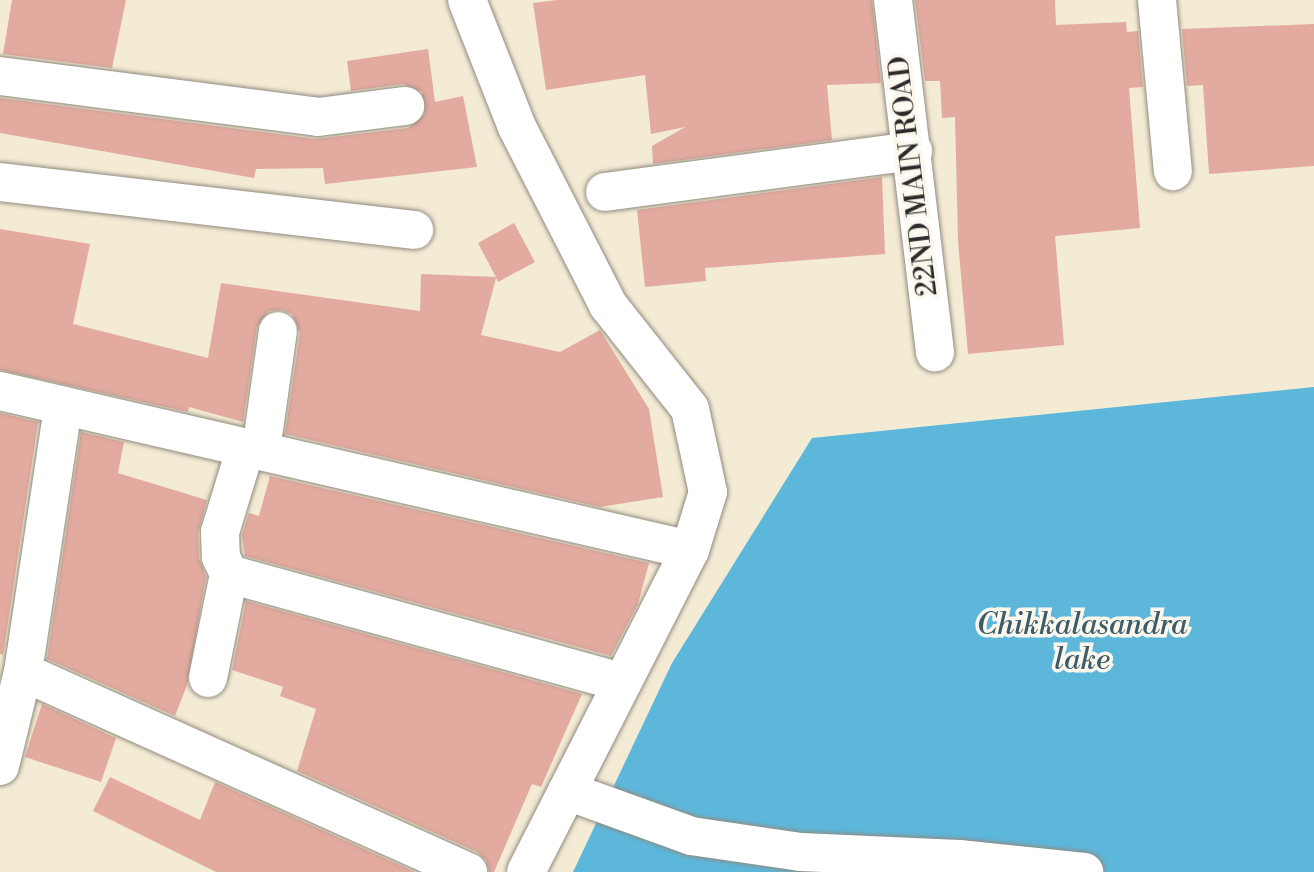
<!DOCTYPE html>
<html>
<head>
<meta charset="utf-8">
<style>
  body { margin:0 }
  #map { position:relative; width:1314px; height:872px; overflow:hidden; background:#f4ebd4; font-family:"Libre Bodoni",serif }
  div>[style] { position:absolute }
  .water>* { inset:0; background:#5db7db }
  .building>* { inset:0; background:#e3aa9f }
  .roads { filter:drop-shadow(0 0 2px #908b80) drop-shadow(0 0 2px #908b80) }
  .minor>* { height:38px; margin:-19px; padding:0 19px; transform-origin:19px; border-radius:19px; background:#fff }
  span { translate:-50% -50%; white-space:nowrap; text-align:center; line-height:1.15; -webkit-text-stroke:7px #fbf7ec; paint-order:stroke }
  .street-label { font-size:28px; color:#2b2b2b }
  .water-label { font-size:30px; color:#3c5c69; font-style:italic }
</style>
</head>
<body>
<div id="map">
  <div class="water">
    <i style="clip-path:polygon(1314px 387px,1314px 872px,573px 872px,672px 663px,812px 438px)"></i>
  </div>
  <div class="building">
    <i style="clip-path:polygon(12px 0,126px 0,112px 68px,3px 54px)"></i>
    <i style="clip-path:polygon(557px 0,872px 0,881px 83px,827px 85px,832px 140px,653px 164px,652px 146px,685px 127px,651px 134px,645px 75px,546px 90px,533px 3px)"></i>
    <i style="clip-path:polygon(915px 0,1055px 0,1056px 25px,1126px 22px,1127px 32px,1138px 31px,1143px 87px,1129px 88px,1140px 228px,1055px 236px,1064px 345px,968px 354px,958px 241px,955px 117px,942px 118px,940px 81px,925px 81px)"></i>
    <i style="clip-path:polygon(1314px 24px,1314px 166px,1209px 174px,1203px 85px,1187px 86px,1182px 29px)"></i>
    <i style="clip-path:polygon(428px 49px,435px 102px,463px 96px,477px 167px,325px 184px,323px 168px,256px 169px,254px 178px,0 133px,0 98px,316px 139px,408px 128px,425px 114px,422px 92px,403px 84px,351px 91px,347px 61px)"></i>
    <i style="clip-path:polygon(882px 177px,885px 254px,705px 268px,706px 281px,645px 287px,637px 210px)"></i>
    <i style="clip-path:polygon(514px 223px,535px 262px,498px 282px,496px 278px,481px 335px,560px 352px,600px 330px,649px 409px,663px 497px,600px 507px,285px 434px,300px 333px,292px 314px,282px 310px,269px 311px,257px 327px,243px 422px,189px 407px,188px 412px,0 370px,0 229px,90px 244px,73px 324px,208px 358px,221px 283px,420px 311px,421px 274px,496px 277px,478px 243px)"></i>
    <i style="clip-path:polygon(0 413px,38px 422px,3px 655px,0 654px)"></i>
    <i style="clip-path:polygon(81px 432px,124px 442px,118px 473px,207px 500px,198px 533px,199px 558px,206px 577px,187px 685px,175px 716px,47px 659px)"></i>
    <i style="clip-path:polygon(270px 476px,649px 563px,638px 604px,611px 656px,245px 556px,242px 535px,249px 513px,259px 516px)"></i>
    <i style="clip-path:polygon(246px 601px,582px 694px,541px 787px,532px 784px,494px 872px,489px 872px,486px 860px,477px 852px,297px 771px,316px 709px,280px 696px,283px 687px,232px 670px)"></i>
    <i style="clip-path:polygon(42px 704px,116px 738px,101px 782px,25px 757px)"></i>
    <i style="clip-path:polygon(110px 777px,200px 820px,215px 782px,415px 872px,216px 872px,93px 811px)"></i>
  </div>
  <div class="roads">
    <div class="minor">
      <i style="left:467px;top:0;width:136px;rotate:68.5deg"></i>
      <i style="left:517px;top:127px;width:200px;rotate:62.9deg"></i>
      <i style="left:608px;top:305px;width:132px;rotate:51.7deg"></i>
      <i style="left:690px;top:409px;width:85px;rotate:77.8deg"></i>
      <i style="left:708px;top:492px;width:61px;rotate:107.2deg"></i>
      <i style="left:690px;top:550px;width:361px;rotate:117deg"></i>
      <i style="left:893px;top:0;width:355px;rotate:83.2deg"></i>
      <i style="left:1157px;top:0;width:172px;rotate:84.7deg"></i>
      <i style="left:0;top:76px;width:321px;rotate:7.3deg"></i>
      <i style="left:318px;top:117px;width:88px;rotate:-7.2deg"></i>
      <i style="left:0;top:182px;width:417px;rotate:6.6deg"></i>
      <i style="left:605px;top:192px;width:311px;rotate:-7.6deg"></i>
      <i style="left:0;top:391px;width:708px;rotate:12.98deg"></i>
      <i style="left:246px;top:447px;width:89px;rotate:107deg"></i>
      <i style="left:220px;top:532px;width:25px;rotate:88deg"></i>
      <i style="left:221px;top:557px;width:19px;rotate:65deg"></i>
      <i style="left:229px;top:574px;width:408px;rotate:15.4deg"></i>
      <i style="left:261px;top:450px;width:120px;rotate:-81.9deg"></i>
      <i style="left:23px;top:672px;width:488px;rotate:24.2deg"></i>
      <i style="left:208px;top:678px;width:106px;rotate:-78.6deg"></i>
      <i style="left:0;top:766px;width:97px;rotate:-76.3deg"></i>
      <i style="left:23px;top:672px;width:269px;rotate:-81.4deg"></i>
      <i style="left:567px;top:791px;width:132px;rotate:19.9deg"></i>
      <i style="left:691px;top:836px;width:111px;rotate:8.3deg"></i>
      <i style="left:801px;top:852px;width:158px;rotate:2.5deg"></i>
      <i style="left:959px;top:859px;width:126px;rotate:5.9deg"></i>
    </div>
  </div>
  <div class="street-label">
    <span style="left:914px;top:176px;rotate:-97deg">22ND MAIN ROAD</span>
  </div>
  <div class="water-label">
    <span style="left:1082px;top:642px">Chikkalasandra<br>lake</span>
  </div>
</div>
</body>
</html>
